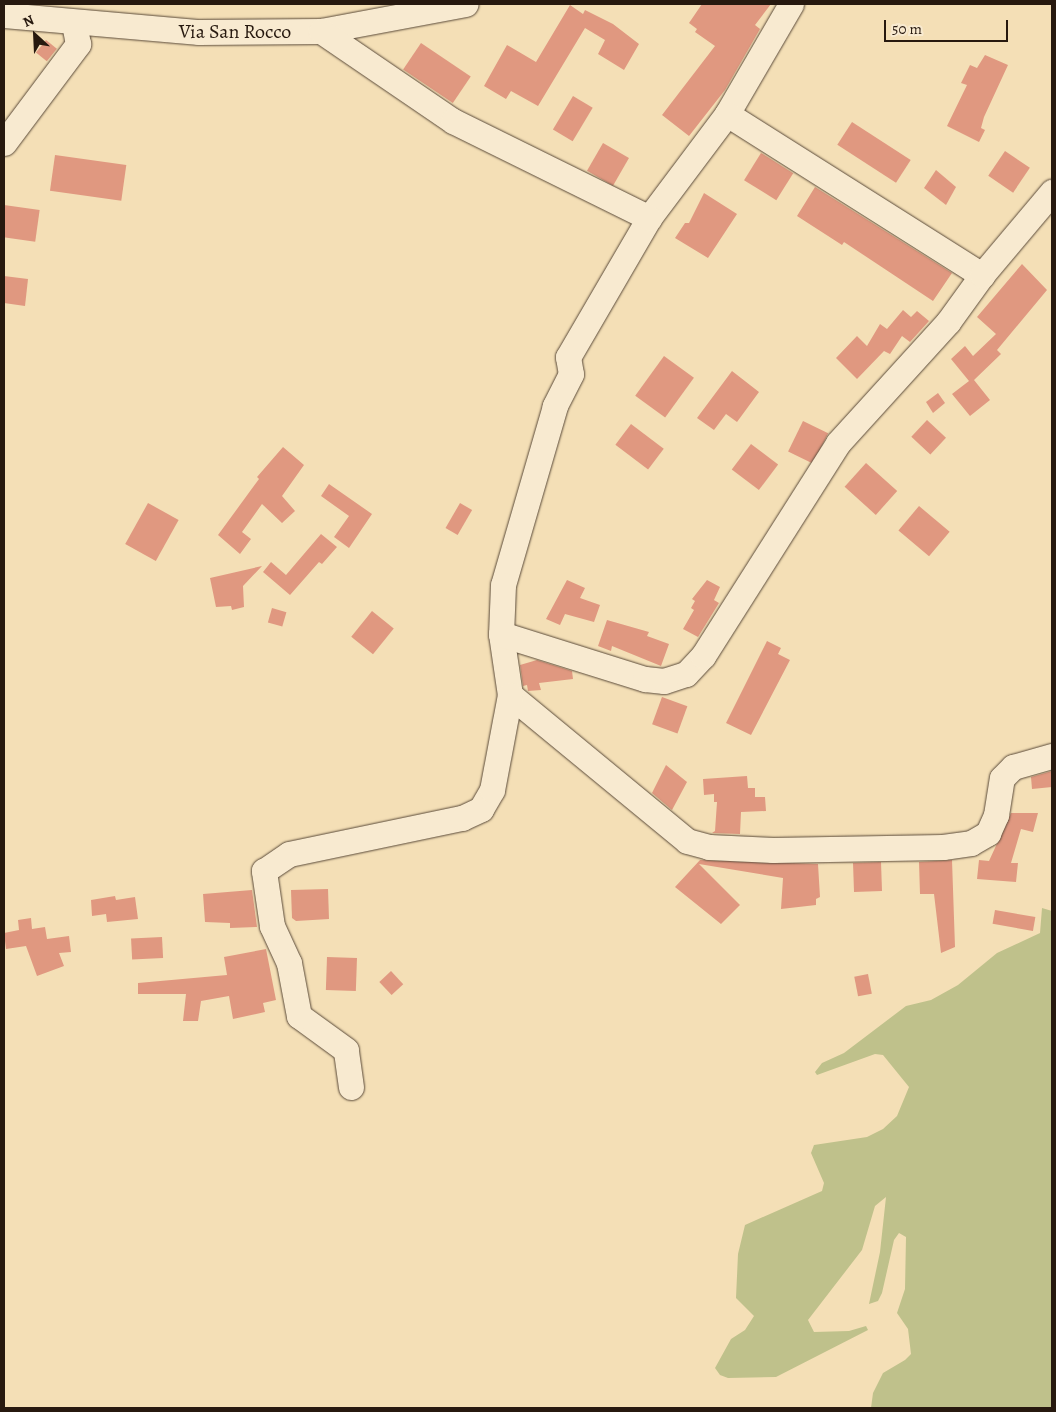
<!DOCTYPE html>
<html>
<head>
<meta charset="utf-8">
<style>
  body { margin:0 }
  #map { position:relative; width:1056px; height:1412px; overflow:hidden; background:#f4dfb6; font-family:Alegreya,serif }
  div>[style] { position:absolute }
  .green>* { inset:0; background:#bfc18b }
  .building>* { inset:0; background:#e09880; transform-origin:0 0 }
  .roads { filter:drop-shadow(0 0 1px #5a4a39) drop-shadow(0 0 1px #5a4a39) }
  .minor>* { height:25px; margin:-12.5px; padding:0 12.5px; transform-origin:12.5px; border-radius:12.5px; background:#f8ead0 }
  span { translate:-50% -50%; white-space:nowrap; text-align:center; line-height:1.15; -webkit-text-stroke:5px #f8ead0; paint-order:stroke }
  .street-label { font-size:20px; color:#27190f }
  .frame { position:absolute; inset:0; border:5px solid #27190f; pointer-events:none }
  .north { position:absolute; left:10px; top:10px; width:50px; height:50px; -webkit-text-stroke:4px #f8ead0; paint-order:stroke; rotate:335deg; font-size:14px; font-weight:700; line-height:20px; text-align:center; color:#27190f }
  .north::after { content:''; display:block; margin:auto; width:18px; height:22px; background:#27190f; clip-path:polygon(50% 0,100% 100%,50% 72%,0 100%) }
  .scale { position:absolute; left:884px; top:20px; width:124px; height:22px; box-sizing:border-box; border:2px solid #27190f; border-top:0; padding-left:6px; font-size:15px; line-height:18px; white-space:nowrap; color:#27190f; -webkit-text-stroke:4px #f8ead0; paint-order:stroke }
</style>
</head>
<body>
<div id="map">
  <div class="green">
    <i style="clip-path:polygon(1042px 908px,1052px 911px,1052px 1408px,871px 1408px,873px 1393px,883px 1373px,905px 1360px,911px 1354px,908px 1329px,897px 1313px,905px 1289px,906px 1237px,899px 1233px,894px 1240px,882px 1293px,878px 1301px,869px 1304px,880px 1252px,886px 1197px,875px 1206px,862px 1250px,808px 1320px,814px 1332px,849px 1331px,866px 1326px,868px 1330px,776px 1377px,728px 1378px,720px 1375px,715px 1368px,731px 1339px,745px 1330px,754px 1316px,736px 1298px,738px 1254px,745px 1225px,822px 1191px,824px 1183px,811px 1153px,814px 1145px,867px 1137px,883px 1129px,897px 1116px,909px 1087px,883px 1055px,875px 1054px,817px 1075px,815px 1072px,822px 1063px,844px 1053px,906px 1006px,931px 1000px,958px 985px,997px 953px,1040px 933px)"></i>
  </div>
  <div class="building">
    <i style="clip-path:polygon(702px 4px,771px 4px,755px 25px,760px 29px,725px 90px,689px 136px,662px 115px,715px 46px,695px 32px,697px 29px,689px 23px)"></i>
    <i style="clip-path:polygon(570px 5px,583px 14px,585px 10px,613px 24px,639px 44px,624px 70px,598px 54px,605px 40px,585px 28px,538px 106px,511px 91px,506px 99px,484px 86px,507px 45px,536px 62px)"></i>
    <i style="left:46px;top:40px;width:14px;height:16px;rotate:39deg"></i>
    <i style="left:421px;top:43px;width:60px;height:32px;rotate:34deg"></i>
    <i style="clip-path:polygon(985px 55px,1008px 65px,984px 117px,981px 128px,985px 130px,979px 142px,947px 126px,967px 85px,961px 83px,970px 65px,977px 68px)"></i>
    <i style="left:573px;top:96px;width:23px;height:39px;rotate:31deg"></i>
    <i style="left:852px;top:122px;width:70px;height:27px;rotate:33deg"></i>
    <i style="left:603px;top:143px;width:30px;height:32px;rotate:30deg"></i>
    <i style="left:1005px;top:151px;width:30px;height:30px;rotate:34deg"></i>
    <i style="left:761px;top:153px;width:38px;height:32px;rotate:32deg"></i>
    <i style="left:55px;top:155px;width:72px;height:36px;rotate:8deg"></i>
    <i style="clip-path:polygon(936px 170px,956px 187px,946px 205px,924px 188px)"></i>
    <i style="clip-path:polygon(815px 187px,952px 273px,933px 301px,844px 242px,842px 245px,797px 216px)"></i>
    <i style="clip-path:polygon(704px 193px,737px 214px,708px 258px,675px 238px,685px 223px,689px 223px)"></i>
    <i style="left:4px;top:205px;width:36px;height:32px;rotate:8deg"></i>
    <i style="clip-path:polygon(1022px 264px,1047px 290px,997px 350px,1001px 354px,974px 380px,990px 400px,970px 416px,952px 394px,969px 381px,951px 359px,965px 346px,973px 356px,996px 334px,977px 317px)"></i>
    <i style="clip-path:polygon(4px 276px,28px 279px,25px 306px,4px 303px)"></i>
    <i style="clip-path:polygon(903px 310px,911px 317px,917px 311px,929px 321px,910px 342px,902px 336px,890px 354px,884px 351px,857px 379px,836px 358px,857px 336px,867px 346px,880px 324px,887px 329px)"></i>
    <i style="left:664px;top:356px;width:37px;height:49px;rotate:36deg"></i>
    <i style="clip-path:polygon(732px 371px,759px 392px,737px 422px,726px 414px,714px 430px,697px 418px)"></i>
    <i style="clip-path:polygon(938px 393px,945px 403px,933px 413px,926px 402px)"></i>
    <i style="left:927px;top:420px;width:26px;height:23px;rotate:43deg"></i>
    <i style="left:803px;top:421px;width:28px;height:34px;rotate:26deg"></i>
    <i style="left:631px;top:424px;width:41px;height:26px;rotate:37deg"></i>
    <i style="left:751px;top:444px;width:34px;height:32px;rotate:37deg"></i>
    <i style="clip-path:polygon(283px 447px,304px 465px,282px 496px,295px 511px,282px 523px,262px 504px,242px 532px,251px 539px,240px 554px,218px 535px,259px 479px,257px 477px)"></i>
    <i style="left:866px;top:463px;width:42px;height:32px;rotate:42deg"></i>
    <i style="clip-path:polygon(329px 484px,372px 514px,349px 548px,334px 537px,349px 516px,321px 496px)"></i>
    <i style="left:148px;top:503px;width:35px;height:47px;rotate:29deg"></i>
    <i style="left:460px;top:503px;width:14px;height:29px;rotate:30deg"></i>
    <i style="left:919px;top:506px;width:40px;height:32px;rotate:40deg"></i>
    <i style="clip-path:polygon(321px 534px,337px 547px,322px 564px,319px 562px,290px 595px,263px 572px,271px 562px,286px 575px)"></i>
    <i style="clip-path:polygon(262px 566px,243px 586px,244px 607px,232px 610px,231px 606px,216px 607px,210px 578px)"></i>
    <i style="clip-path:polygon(567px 580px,585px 588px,580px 598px,600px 605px,594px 622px,565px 614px,560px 625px,546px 619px)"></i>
    <i style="clip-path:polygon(707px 580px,720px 587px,714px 600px,719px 603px,698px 637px,683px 629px,694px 610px,691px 608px,695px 601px,692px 599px)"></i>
    <i style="left:272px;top:608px;width:15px;height:15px;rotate:16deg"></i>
    <i style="left:372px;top:611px;width:28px;height:33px;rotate:39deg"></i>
    <i style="clip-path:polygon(607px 620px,649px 632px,647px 636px,669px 644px,661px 666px,612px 646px,611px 651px,598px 646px)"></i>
    <i style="clip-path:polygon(767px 641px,781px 648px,778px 654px,790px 660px,751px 735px,726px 723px)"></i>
    <i style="clip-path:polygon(537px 660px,572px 671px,573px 679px,539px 683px,541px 690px,528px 691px,527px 685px,523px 686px,520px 665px)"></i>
    <i style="left:662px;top:697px;width:27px;height:29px;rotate:20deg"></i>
    <i style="clip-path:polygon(666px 765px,687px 782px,672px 810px,652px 793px)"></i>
    <i style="clip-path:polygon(1052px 771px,1052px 787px,1032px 789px,1031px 777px)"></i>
    <i style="clip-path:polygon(747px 776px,748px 788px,755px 788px,755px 797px,765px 797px,766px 811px,741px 812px,740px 834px,712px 833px,715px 831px,717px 802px,714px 802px,714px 794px,704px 795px,703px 779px)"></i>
    <i style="clip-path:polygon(1011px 813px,1038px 813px,1033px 832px,1021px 829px,1011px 863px,1018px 863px,1016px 882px,977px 879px,979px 860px,989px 861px)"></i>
    <i style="clip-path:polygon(700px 860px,818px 864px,820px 897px,816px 899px,816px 905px,781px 909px,783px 878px,699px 864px,740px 905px,721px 924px,675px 887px)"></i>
    <i style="clip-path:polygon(952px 860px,955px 947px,941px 953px,934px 894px,920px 894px,919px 862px)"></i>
    <i style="left:881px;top:862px;width:29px;height:28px;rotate:88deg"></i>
    <i style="clip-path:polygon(328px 889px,329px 919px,296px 921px,292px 918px,291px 890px)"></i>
    <i style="clip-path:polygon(252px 890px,257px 927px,230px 928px,230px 923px,205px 922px,203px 894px)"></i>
    <i style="clip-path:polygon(115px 896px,116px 900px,135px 897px,138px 919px,107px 922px,106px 914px,92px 916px,91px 900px)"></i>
    <i style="left:995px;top:910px;width:41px;height:14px;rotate:10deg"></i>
    <i style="clip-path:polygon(31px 918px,32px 929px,45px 927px,47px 939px,69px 936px,71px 952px,59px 953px,64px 966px,37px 976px,26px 946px,6px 949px,4px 933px,19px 930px,18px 920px)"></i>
    <i style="left:162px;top:937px;width:21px;height:31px;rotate:87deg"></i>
    <i style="clip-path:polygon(266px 949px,276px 1000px,263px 1003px,265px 1012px,233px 1019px,229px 996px,201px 1001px,198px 1021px,183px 1021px,186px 994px,138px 994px,138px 983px,227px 975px,224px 957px)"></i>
    <i style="left:327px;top:957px;width:30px;height:33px;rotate:2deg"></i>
    <i style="left:391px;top:971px;width:18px;height:16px;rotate:47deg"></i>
    <i style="left:868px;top:974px;width:20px;height:14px;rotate:79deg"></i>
  </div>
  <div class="roads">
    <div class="minor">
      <i style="left:791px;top:4px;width:127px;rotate:120.2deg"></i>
      <i style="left:727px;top:114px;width:130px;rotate:126.9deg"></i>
      <i style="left:649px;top:218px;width:161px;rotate:120.2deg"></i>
      <i style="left:568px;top:357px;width:17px;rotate:80deg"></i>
      <i style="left:571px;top:374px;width:36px;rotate:117deg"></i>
      <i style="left:555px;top:406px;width:186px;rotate:106.2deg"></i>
      <i style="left:503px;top:585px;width:49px;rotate:92.3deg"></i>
      <i style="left:501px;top:634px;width:62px;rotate:81.6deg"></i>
      <i style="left:510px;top:695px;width:229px;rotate:39.5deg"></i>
      <i style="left:687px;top:841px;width:23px;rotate:15deg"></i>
      <i style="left:709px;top:847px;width:64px;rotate:2.7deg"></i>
      <i style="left:773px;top:850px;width:170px;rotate:-1deg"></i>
      <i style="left:943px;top:847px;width:28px;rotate:-8deg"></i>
      <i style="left:971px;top:843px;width:20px;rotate:-30deg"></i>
      <i style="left:988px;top:833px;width:20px;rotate:-66deg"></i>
      <i style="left:996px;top:815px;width:37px;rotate:-81deg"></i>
      <i style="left:1002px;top:778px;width:16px;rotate:-45deg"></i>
      <i style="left:1013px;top:767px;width:41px;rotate:-15.8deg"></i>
      <i style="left:4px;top:15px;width:196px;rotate:5deg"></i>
      <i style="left:199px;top:32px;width:122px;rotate:-0.5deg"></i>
      <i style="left:321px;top:31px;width:147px;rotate:-10.6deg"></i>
      <i style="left:321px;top:31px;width:160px;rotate:34.3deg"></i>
      <i style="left:453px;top:121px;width:219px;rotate:26.3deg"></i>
      <i style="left:727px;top:114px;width:302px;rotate:32.3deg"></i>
      <i style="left:4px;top:143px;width:124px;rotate:-53.2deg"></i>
      <i style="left:78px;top:44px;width:20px;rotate:-101deg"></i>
      <i style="left:501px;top:634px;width:151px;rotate:17.4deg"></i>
      <i style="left:645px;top:679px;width:19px;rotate:6deg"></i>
      <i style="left:664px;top:681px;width:23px;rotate:-18deg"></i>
      <i style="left:686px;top:674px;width:25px;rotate:-47deg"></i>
      <i style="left:703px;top:656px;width:252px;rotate:-57.6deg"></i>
      <i style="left:838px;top:443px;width:164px;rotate:-47.7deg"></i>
      <i style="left:948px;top:322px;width:58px;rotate:-54.1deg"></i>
      <i style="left:982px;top:275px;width:109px;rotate:-49.9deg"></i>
      <i style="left:351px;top:1087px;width:37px;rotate:-98deg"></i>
      <i style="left:346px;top:1050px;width:58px;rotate:-144.1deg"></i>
      <i style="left:299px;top:1016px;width:54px;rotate:-100.7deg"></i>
      <i style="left:289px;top:963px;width:41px;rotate:-114.7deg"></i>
      <i style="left:272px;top:926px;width:56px;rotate:-98.3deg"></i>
      <i style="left:264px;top:871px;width:30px;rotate:-34deg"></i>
      <i style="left:289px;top:854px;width:177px;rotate:-11.8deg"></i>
      <i style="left:462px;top:818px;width:21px;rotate:-25deg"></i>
      <i style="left:481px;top:809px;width:22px;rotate:-60deg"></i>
      <i style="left:492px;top:790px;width:97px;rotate:-79.3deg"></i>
    </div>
  </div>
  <div class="street-label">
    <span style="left:235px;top:31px">Via San Rocco</span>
  </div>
  <div class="frame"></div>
  <div class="north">N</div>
  <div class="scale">50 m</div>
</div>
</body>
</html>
